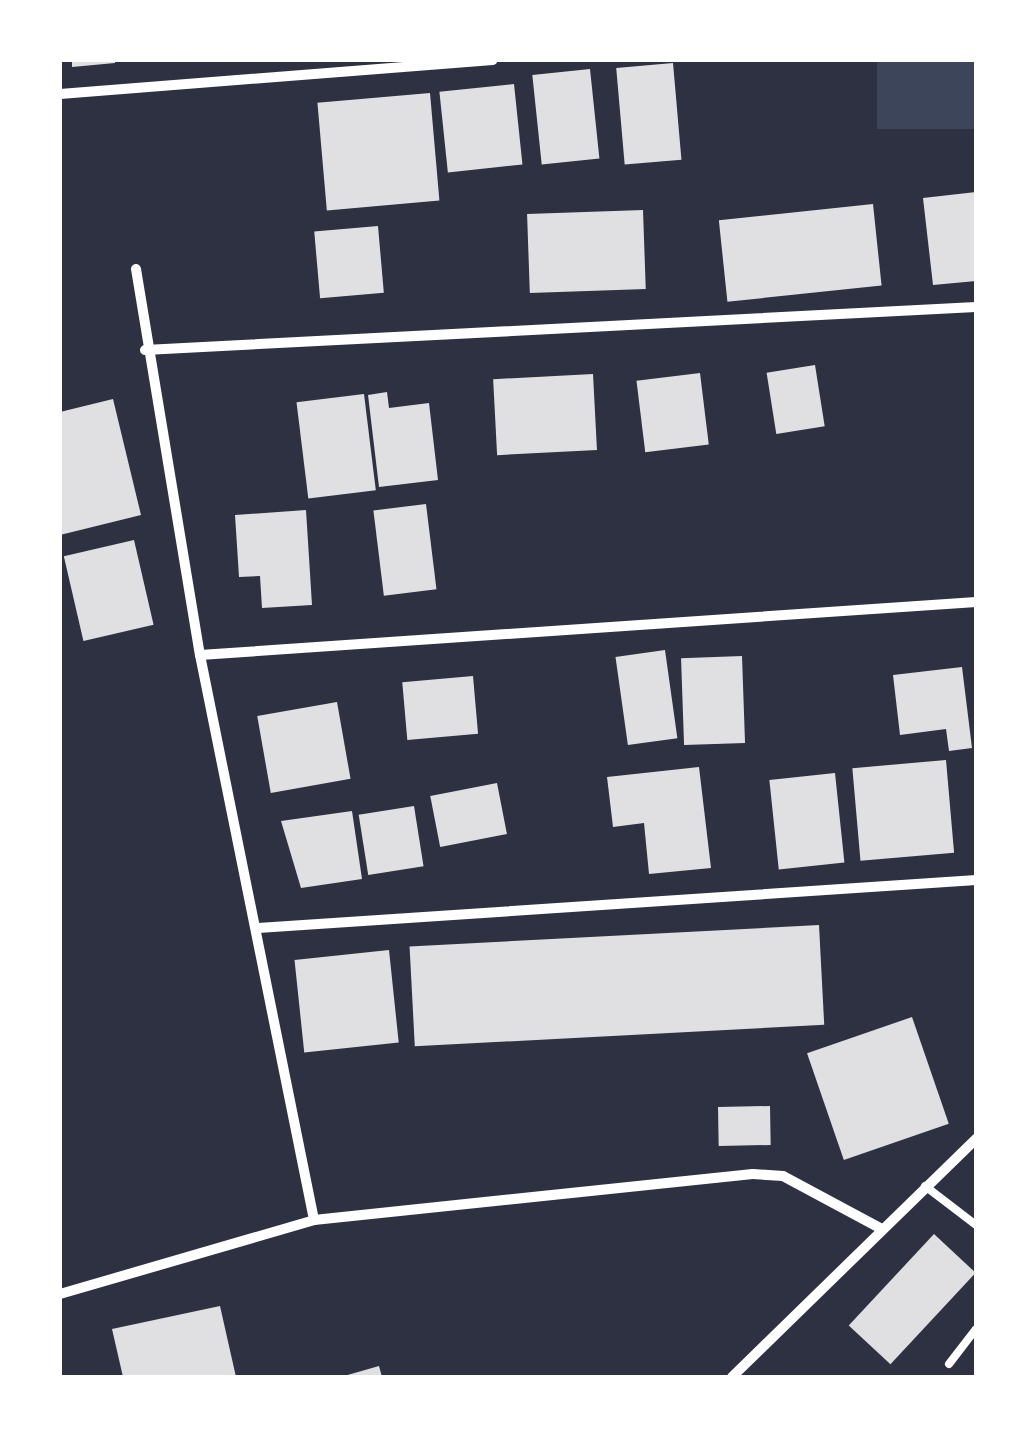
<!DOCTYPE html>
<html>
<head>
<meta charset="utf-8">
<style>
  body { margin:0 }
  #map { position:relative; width:1036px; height:1437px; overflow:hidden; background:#2d3142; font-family:Rubik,sans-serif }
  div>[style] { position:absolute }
  .green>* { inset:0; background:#3c4559; transform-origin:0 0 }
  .building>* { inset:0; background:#e0e0e3; transform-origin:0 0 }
  .service>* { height:8px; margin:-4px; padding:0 4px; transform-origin:4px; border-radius:4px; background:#fff }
  .minor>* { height:10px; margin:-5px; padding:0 5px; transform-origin:5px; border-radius:5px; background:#fff }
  span { translate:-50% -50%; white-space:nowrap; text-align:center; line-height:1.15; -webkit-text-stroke:8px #fff; paint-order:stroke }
  .frame { position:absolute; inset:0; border:62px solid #fff; pointer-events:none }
</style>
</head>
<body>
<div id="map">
  <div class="green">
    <i style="left:877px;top:60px;width:99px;height:69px"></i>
  </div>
  <div class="building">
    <i style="clip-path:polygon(72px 60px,115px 60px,115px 63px,72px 67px)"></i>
    <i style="left:673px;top:63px;width:97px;height:57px;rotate:85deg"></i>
    <i style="left:590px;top:69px;width:90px;height:58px;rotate:84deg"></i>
    <i style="left:514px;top:84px;width:81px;height:75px;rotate:84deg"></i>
    <i style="left:430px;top:93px;width:108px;height:113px;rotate:85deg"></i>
    <i style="clip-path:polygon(976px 192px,976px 281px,933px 285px,923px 198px)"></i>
    <i style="left:873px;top:204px;width:82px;height:155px;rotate:84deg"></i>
    <i style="left:643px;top:210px;width:79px;height:116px;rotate:88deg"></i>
    <i style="left:378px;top:226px;width:67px;height:64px;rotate:85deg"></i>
    <i style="left:815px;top:365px;width:62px;height:49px;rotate:81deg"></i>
    <i style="left:700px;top:373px;width:72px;height:64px;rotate:83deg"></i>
    <i style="left:593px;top:374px;width:76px;height:100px;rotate:87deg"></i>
    <i style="clip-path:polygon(387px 392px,389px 408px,429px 403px,438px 480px,379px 487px,368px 395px)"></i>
    <i style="left:364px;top:394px;width:97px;height:68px;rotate:83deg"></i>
    <i style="clip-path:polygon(113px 399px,141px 515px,60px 535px,60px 412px)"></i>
    <i style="left:426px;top:504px;width:86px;height:53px;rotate:83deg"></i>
    <i style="clip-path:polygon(306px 510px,312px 605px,262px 608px,260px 576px,239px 577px,235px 515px)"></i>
    <i style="left:134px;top:540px;width:87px;height:72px;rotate:77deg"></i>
    <i style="left:665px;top:650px;width:89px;height:50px;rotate:82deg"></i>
    <i style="left:742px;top:656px;width:87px;height:61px;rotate:88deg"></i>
    <i style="clip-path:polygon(962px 667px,972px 748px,949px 751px,946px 729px,900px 735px,893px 675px)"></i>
    <i style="left:473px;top:676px;width:58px;height:71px;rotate:85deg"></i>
    <i style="left:337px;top:702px;width:78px;height:81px;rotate:80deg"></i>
    <i style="left:946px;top:760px;width:93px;height:94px;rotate:85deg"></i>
    <i style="clip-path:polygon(699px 767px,711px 868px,649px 874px,644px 823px,613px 827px,607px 777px)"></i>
    <i style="left:835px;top:773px;width:90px;height:66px;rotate:84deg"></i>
    <i style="left:497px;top:783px;width:52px;height:68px;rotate:79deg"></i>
    <i style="left:414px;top:806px;width:61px;height:56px;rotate:81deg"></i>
    <i style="clip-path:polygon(352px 811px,362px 879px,301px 888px,281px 821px)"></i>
    <i style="left:819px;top:925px;width:100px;height:410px;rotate:87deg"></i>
    <i style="left:389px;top:950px;width:93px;height:95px;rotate:84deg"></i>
    <i style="left:912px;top:1017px;width:113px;height:111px;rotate:71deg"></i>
    <i style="left:770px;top:1106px;width:39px;height:52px;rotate:89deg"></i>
    <i style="left:934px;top:1234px;width:57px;height:125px;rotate:43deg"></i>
    <i style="clip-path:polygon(220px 1306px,236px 1377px,123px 1377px,112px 1329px)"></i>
    <i style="clip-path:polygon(379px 1366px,382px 1377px,345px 1377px,344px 1376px)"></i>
  </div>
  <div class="service">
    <i style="left:925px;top:1186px;width:64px;rotate:37.4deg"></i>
    <i style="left:949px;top:1364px;width:44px;rotate:-52.4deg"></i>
  </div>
  <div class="minor">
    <i style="left:60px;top:94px;width:434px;rotate:-4.5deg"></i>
    <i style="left:136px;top:269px;width:391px;rotate:80.6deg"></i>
    <i style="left:200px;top:655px;width:576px;rotate:78.59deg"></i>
    <i style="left:145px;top:350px;width:832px;rotate:-2.96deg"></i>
    <i style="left:200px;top:655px;width:778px;rotate:-3.91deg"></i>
    <i style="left:258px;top:928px;width:720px;rotate:-3.82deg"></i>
    <i style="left:60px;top:1294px;width:265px;rotate:-16.2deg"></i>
    <i style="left:314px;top:1220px;width:441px;rotate:-6deg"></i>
    <i style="left:753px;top:1174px;width:30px;rotate:4deg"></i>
    <i style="left:783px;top:1176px;width:110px;rotate:28.2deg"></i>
    <i style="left:732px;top:1377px;width:341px;rotate:-44.3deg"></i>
  </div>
  <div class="frame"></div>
</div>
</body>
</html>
